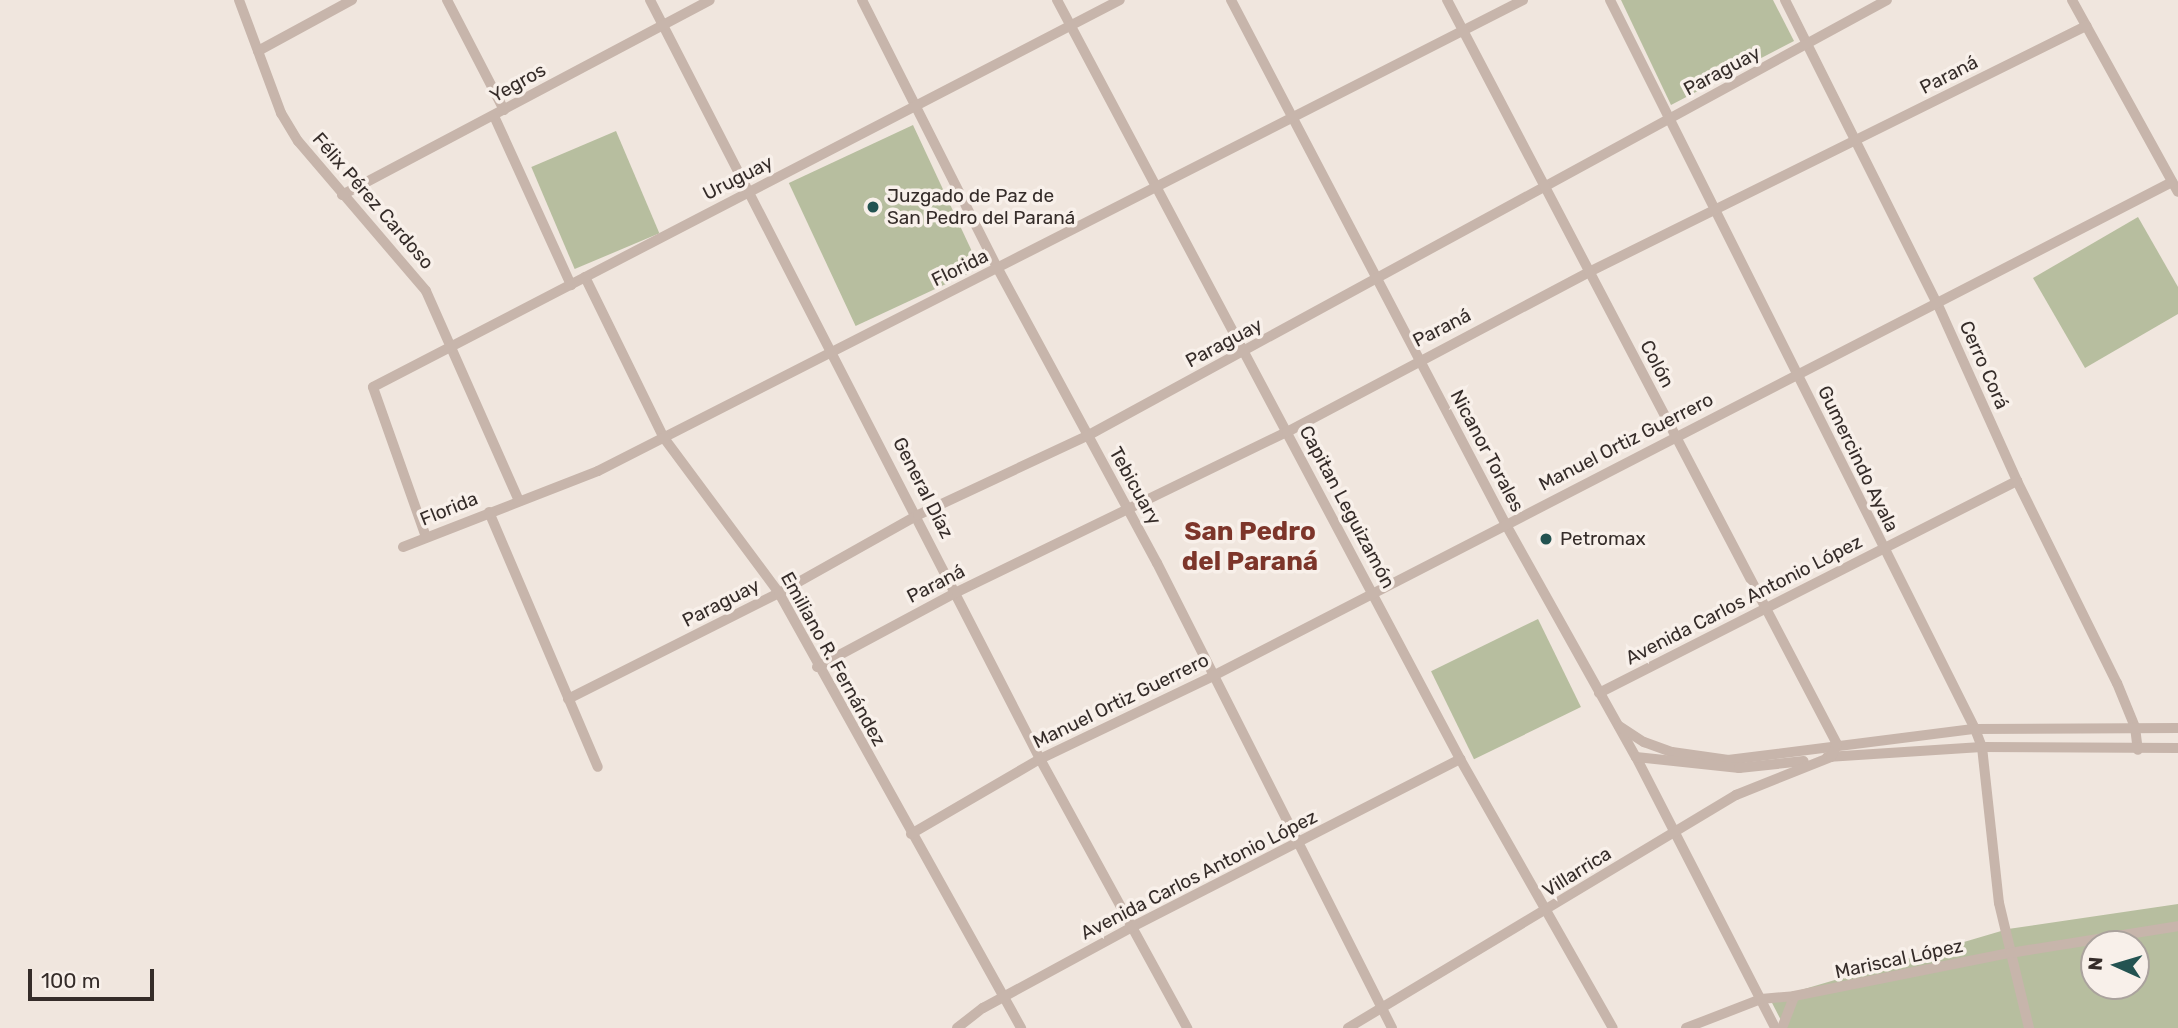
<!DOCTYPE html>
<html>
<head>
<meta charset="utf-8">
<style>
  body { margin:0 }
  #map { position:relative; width:2178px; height:1028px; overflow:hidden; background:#f0e6de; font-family:Rubik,sans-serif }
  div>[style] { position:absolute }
  .green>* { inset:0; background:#b7be9f; transform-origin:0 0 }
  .minor>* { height:10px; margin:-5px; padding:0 5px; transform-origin:5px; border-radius:5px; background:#c7b5ab }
  .dots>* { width:19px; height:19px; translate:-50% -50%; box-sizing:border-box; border:4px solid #f8f0ea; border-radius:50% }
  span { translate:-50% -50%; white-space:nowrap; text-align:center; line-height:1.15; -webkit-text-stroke:7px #f8f0ea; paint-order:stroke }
  .street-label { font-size:19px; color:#352c29 }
  .poi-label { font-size:19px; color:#352c29 }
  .left { translate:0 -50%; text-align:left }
  .district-label { font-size:26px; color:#7d352a; font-weight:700 }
  .north { position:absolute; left:2080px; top:930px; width:70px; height:70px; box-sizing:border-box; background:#f8f0ea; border:2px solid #aaa29d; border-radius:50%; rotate:274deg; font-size:19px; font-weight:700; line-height:28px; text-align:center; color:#352c29 }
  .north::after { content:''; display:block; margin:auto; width:24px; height:32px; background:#235351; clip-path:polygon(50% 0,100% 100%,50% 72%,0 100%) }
  .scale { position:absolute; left:28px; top:969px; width:126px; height:32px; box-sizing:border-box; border:4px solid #352c29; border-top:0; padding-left:9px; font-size:21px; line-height:24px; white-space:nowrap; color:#352c29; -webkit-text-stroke:5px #f8f0ea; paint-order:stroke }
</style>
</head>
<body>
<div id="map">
  <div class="green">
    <i style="clip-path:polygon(1621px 0,1773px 0,1794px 41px,1671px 105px)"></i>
    <i style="left:913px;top:125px;width:158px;height:137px;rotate:65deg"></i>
    <i style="left:616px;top:131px;width:111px;height:92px;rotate:67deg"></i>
    <i style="clip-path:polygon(2138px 217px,2178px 287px,2178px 314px,2085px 368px,2033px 278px)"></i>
    <i style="left:1538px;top:619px;width:98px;height:119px;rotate:64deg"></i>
    <i style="clip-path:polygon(evenodd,2178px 904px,2178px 1028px,1785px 1028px,1770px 999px,2008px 929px,2178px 904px,2094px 944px,2136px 944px,2136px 986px,2094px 986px,2094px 944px)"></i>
  </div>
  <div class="minor">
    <i style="left:239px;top:0;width:121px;rotate:69.6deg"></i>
    <i style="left:281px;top:113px;width:33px;rotate:59deg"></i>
    <i style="left:298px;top:141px;width:197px;rotate:49.5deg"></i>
    <i style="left:426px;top:291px;width:230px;rotate:66.1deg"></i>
    <i style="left:447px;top:0;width:124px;rotate:62.6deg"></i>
    <i style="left:650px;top:0;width:853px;rotate:62.8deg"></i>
    <i style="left:1040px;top:759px;width:307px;rotate:61.3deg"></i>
    <i style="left:862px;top:0;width:301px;rotate:63.2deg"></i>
    <i style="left:998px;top:269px;width:334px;rotate:61.6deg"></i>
    <i style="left:1157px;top:563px;width:521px;rotate:63.19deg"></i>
    <i style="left:1057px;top:0;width:859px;rotate:62.03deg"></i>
    <i style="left:1460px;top:759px;width:309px;rotate:60.4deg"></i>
    <i style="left:1231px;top:0;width:590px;rotate:62.35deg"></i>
    <i style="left:1505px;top:523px;width:268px;rotate:60.8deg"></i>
    <i style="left:1636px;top:757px;width:305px;rotate:62.8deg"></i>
    <i style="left:1610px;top:0;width:815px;rotate:63.4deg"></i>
    <i style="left:1975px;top:729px;width:19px;rotate:69deg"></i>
    <i style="left:1982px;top:747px;width:157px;rotate:83.8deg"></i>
    <i style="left:1999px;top:903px;width:129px;rotate:76.5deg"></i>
    <i style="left:1785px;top:0;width:341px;rotate:63.4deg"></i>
    <i style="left:1938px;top:305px;width:193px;rotate:65.8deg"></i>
    <i style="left:2017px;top:481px;width:225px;rotate:63.7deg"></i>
    <i style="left:2117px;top:683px;width:48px;rotate:67.8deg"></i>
    <i style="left:2135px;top:727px;width:23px;rotate:83deg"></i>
    <i style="left:2072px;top:0;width:219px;rotate:61.1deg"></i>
    <i style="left:258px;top:51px;width:107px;rotate:-28.5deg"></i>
    <i style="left:494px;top:116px;width:186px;rotate:65.5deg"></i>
    <i style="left:342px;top:195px;width:416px;rotate:-27.9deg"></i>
    <i style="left:585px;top:277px;width:179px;rotate:63.9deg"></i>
    <i style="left:664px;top:438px;width:193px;rotate:53.4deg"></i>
    <i style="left:779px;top:593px;width:498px;rotate:60.9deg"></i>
    <i style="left:489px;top:512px;width:277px;rotate:66.9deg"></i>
    <i style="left:426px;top:537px;width:159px;rotate:-109.5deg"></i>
    <i style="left:373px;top:387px;width:841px;rotate:-27.39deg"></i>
    <i style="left:403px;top:547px;width:209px;rotate:-21.3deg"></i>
    <i style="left:598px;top:471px;width:1038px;rotate:-26.98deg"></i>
    <i style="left:817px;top:667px;width:159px;rotate:-28.2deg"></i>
    <i style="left:957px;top:592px;width:367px;rotate:-25.9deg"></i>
    <i style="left:1287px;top:432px;width:342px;rotate:-27.9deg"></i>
    <i style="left:1589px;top:272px;width:555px;rotate:-26.33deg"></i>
    <i style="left:1599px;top:693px;width:469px;rotate:-26.9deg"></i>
    <i style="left:568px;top:699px;width:236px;rotate:-26.7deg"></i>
    <i style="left:779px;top:593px;width:159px;rotate:-29.3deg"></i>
    <i style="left:918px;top:515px;width:187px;rotate:-25.1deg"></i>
    <i style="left:1087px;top:436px;width:911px;rotate:-28.59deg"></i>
    <i style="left:1619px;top:726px;width:30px;rotate:33deg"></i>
    <i style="left:1644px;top:742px;width:30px;rotate:20deg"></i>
    <i style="left:1672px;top:752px;width:57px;rotate:8.1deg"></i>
    <i style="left:1728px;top:760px;width:249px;rotate:-7.2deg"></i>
    <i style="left:1975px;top:729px;width:203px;rotate:-0.3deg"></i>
    <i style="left:1636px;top:757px;width:104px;rotate:6.1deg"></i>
    <i style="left:1739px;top:768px;width:65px;rotate:-6.1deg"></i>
    <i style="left:1827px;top:757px;width:155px;rotate:-3.7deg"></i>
    <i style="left:1982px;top:747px;width:196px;rotate:0.3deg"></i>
    <i style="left:911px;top:834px;width:149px;rotate:-30.2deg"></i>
    <i style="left:1040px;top:759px;width:190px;rotate:-25.6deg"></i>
    <i style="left:1211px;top:677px;width:1081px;rotate:-27.25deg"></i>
    <i style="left:957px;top:1028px;width:33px;rotate:-38deg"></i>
    <i style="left:983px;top:1008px;width:170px;rotate:-28.5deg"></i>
    <i style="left:1132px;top:927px;width:369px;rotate:-27.1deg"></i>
    <i style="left:1348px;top:1028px;width:453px;rotate:-31deg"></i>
    <i style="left:1736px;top:795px;width:102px;rotate:-21.8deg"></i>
    <i style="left:1831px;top:757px;width:14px;rotate:-65deg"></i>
    <i style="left:1837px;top:744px;width:840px;rotate:-117.66deg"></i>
    <i style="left:1686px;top:1028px;width:80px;rotate:-21.1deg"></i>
    <i style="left:1761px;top:999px;width:33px;rotate:-5deg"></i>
    <i style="left:1782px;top:1028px;width:34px;rotate:-69deg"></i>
    <i style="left:1794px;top:996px;width:220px;rotate:-11.3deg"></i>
    <i style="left:2010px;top:953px;width:170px;rotate:-9.1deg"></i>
  </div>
  <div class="dots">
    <i style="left:873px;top:207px;background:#235351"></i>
    <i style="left:1546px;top:539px;background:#235351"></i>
  </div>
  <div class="street-label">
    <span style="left:1722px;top:71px;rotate:-28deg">Paraguay</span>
    <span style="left:1949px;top:75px;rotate:-27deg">Paraná</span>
    <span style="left:518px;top:83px;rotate:-29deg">Yegros</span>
    <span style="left:738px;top:178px;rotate:-27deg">Uruguay</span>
    <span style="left:373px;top:201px;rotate:49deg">Félix Pérez Cardoso</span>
    <span style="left:960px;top:268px;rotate:-26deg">Florida</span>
    <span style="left:1442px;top:328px;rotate:-27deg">Paraná</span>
    <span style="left:1224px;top:343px;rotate:-28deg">Paraguay</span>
    <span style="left:1657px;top:364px;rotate:62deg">Colón</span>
    <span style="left:1984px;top:365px;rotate:66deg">Cerro Corá</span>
    <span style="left:1626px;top:442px;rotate:-27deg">Manuel Ortiz Guerrero</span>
    <span style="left:1487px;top:451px;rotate:62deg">Nicanor Torales</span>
    <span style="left:1858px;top:459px;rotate:64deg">Gumercindo Ayala</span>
    <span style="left:1135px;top:486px;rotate:61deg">Tebicuary</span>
    <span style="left:923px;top:488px;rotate:63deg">General Díaz</span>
    <span style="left:1347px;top:507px;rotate:62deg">Capitan Leguizamón</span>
    <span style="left:449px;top:509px;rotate:-22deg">Florida</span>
    <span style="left:936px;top:584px;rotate:-27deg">Paraná</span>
    <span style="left:1744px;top:600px;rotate:-27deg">Avenida Carlos Antonio López</span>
    <span style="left:721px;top:603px;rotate:-27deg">Paraguay</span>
    <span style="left:833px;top:659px;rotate:61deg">Emiliano R. Fernández</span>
    <span style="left:1121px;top:701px;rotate:-26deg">Manuel Ortiz Guerrero</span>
    <span style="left:1577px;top:872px;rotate:-32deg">Villarrica</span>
    <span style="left:1199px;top:875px;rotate:-27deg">Avenida Carlos Antonio López</span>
    <span style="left:1899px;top:959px;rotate:-12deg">Mariscal López</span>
  </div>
  <div class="poi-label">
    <span class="left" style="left:887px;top:207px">Juzgado de Paz de<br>San Pedro del Paraná</span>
    <span class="left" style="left:1560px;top:539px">Petromax</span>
  </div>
  <div class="district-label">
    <span style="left:1250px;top:547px">San Pedro<br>del Paraná</span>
  </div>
  <div class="north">N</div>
  <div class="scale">100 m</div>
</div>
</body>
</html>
